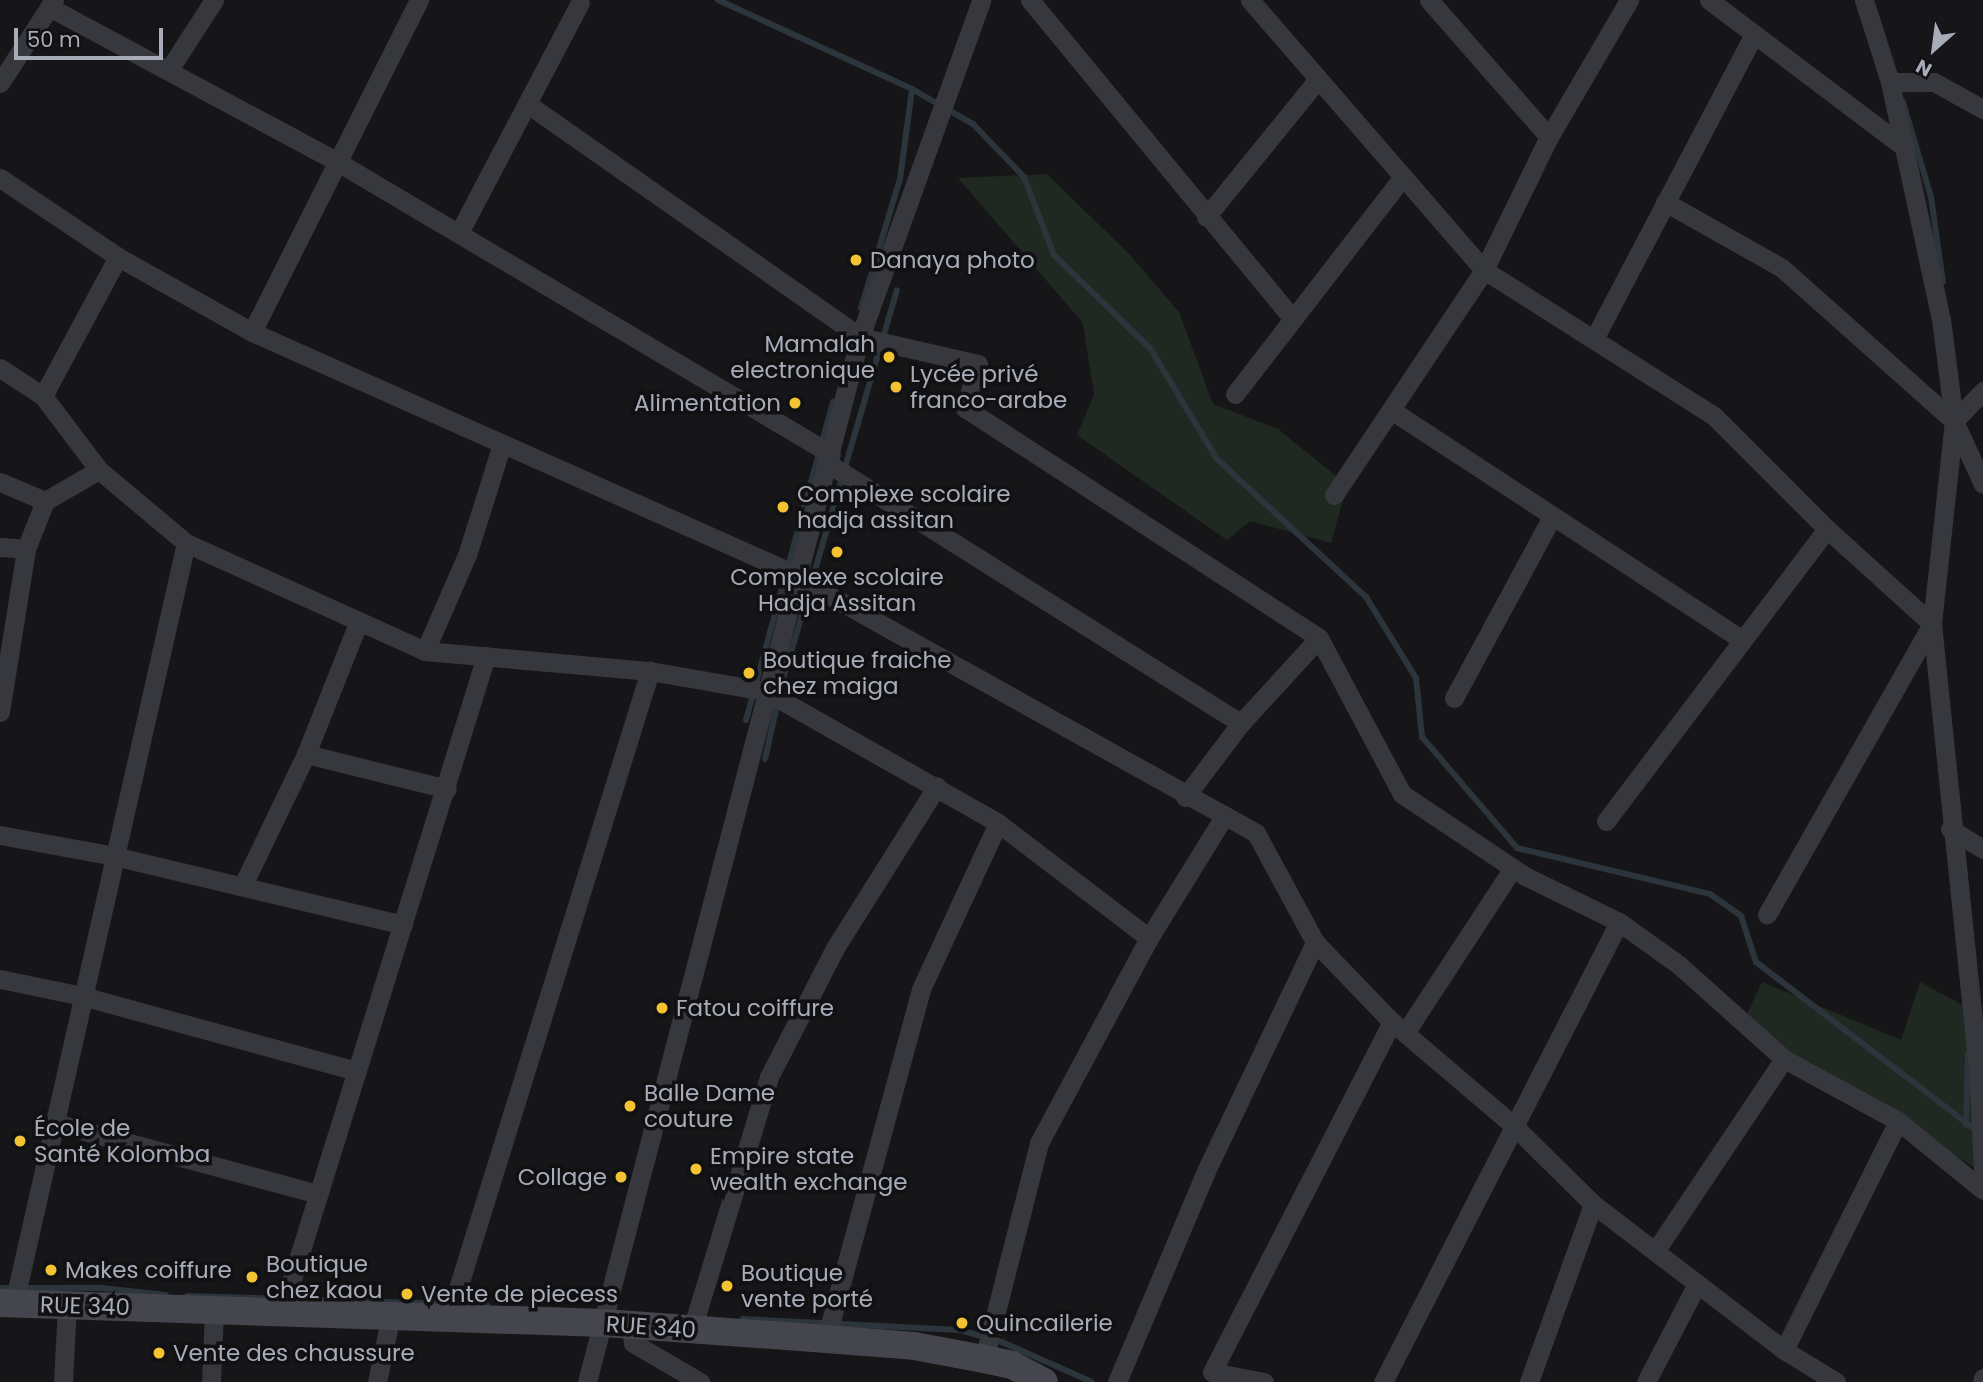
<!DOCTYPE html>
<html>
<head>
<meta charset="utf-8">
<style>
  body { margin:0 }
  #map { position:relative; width:1983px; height:1382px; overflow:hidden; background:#161618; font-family:Poppins,sans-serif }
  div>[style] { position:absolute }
  .green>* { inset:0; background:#202822 }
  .stream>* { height:6px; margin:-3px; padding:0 3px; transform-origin:3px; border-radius:3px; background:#2c343c }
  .street>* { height:19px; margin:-9.5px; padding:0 9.5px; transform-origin:9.5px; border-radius:9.5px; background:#37383d }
  .secondary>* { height:28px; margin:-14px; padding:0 14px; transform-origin:14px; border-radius:14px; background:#45464d }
  .dots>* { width:19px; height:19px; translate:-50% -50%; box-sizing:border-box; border:4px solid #111113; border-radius:50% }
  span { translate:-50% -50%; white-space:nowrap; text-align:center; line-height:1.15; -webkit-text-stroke:7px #111113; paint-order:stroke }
  .poi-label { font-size:23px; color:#a8acb8 }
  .left { translate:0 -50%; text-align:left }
  .right { translate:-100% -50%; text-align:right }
  .street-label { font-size:23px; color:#a8acb8 }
  .north { position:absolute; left:1899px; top:14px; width:70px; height:70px; -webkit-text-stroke:5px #111113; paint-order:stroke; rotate:208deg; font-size:19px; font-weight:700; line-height:28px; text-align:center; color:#a8acb8 }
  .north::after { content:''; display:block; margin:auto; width:24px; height:32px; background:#a8acb8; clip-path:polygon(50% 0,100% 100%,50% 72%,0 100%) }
  .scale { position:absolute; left:14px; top:28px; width:149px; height:32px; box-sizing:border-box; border:4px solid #a8acb8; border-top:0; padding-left:9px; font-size:21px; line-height:24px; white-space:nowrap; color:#a8acb8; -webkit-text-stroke:5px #111113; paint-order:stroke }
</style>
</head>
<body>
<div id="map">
  <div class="green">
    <i style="clip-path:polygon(1047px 174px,1130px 255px,1179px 312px,1213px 404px,1278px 429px,1347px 485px,1331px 543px,1250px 521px,1227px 540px,1077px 435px,1094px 395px,1083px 323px,958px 178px)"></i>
    <i style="clip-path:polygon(1762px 982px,1901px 1040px,1920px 982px,1968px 1008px,1983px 1173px,1743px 1022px)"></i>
  </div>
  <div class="stream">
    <i style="left:718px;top:0;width:213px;rotate:24.6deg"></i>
    <i style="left:912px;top:89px;width:70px;rotate:29.8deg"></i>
    <i style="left:973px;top:124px;width:74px;rotate:46.1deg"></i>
    <i style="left:1024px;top:177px;width:84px;rotate:69deg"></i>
    <i style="left:1054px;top:255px;width:134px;rotate:44.1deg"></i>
    <i style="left:1150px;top:348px;width:130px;rotate:58.9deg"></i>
    <i style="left:1217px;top:459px;width:203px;rotate:42.8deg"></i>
    <i style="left:1366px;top:597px;width:95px;rotate:58.3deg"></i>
    <i style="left:1416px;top:678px;width:59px;rotate:84.2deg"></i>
    <i style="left:1422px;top:737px;width:146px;rotate:49.4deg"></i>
    <i style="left:1517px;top:848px;width:198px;rotate:13.4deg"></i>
    <i style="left:1710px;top:894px;width:38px;rotate:35deg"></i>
    <i style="left:1741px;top:916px;width:48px;rotate:71.9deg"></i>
    <i style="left:1756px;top:962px;width:280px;rotate:37.4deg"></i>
    <i style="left:1903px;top:102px;width:99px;rotate:73.6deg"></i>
    <i style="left:1931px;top:197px;width:86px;rotate:82deg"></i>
    <i style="left:861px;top:308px;width:135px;rotate:-73.2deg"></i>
    <i style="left:900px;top:179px;width:91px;rotate:-82.4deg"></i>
    <i style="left:746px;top:720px;width:330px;rotate:-74.7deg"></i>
    <i style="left:765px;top:759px;width:78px;rotate:-77.4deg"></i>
    <i style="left:782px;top:683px;width:409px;rotate:-73.7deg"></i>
    <i style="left:1966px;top:1125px;width:71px;rotate:-88.4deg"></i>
    <i style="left:0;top:1288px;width:101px"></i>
    <i style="left:101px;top:1288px;width:65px;rotate:6.1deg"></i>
    <i style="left:187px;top:1296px;width:300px;rotate:1.7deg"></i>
    <i style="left:743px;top:1319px;width:217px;rotate:2.9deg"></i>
    <i style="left:960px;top:1330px;width:44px;rotate:15.9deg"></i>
    <i style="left:1002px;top:1342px;width:98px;rotate:24deg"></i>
  </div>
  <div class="street">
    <i style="left:1030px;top:0;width:413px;rotate:50.5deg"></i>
    <i style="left:1250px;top:0;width:357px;rotate:49.1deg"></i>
    <i style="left:1484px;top:270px;width:272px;rotate:32.4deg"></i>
    <i style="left:1714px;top:416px;width:160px;rotate:45deg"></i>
    <i style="left:1827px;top:529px;width:142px;rotate:42.1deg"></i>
    <i style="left:1932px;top:624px;width:334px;rotate:119.6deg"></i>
    <i style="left:1429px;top:0;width:182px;rotate:48.8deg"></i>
    <i style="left:1709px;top:0;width:244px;rotate:37deg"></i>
    <i style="left:1864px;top:0;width:86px;rotate:72.4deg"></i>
    <i style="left:1890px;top:82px;width:242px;rotate:77.9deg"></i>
    <i style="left:1941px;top:319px;width:103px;rotate:82.7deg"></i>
    <i style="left:1954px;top:421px;width:204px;rotate:96.2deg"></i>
    <i style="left:1932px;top:624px;width:445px;rotate:84.1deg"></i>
    <i style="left:1978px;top:1067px;width:101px;rotate:87.2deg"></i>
    <i style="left:49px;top:7px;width:326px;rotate:28.2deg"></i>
    <i style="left:336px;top:161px;width:575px;rotate:30.62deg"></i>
    <i style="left:170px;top:68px;width:81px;rotate:-57.1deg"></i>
    <i style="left:1890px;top:82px;width:44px"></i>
    <i style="left:1934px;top:82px;width:56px;rotate:28.9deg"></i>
    <i style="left:0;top:83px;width:99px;rotate:-57deg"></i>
    <i style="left:529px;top:105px;width:404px;rotate:35deg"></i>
    <i style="left:860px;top:337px;width:121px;rotate:12.9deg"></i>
    <i style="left:978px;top:364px;width:46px;rotate:106.5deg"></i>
    <i style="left:965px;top:408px;width:422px;rotate:33deg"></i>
    <i style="left:1319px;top:638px;width:177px;rotate:62deg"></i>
    <i style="left:1402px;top:794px;width:148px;rotate:33.7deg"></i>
    <i style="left:1525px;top:876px;width:105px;rotate:26.1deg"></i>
    <i style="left:0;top:178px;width:142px;rotate:33.8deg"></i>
    <i style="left:118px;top:257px;width:154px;rotate:29.2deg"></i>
    <i style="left:252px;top:332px;width:597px;rotate:24.03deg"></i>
    <i style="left:1665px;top:202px;width:134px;rotate:29.4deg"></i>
    <i style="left:1782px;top:268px;width:230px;rotate:41.7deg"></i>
    <i style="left:1954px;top:421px;width:69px;rotate:65.3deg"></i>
    <i style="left:1206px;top:217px;width:178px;rotate:-50.9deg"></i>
    <i style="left:459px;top:233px;width:260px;rotate:-62.3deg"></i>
    <i style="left:252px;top:332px;width:372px;rotate:-63.3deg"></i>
    <i style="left:1594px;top:339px;width:344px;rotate:-62.3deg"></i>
    <i style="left:0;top:368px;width:51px;rotate:33.1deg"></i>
    <i style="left:43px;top:396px;width:93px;rotate:52.9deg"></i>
    <i style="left:99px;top:470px;width:114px;rotate:40deg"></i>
    <i style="left:186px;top:543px;width:262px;rotate:24.3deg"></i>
    <i style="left:425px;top:651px;width:226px;rotate:5.1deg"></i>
    <i style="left:650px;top:671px;width:117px;rotate:9.9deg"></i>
    <i style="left:765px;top:691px;width:268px;rotate:29.5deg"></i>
    <i style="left:998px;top:823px;width:190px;rotate:37.3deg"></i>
    <i style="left:1235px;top:394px;width:274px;rotate:-52.3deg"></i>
    <i style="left:43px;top:396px;width:158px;rotate:-61.7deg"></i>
    <i style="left:1391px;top:410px;width:420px;rotate:33.2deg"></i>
    <i style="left:1954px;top:421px;width:42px;rotate:-46deg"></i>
    <i style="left:829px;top:464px;width:487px;rotate:32.2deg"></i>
    <i style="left:0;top:482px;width:49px;rotate:22.9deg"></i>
    <i style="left:1334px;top:495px;width:270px;rotate:-56.3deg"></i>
    <i style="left:1484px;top:270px;width:148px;rotate:-64deg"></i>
    <i style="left:1549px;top:137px;width:159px;rotate:-59.7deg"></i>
    <i style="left:0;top:547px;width:26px;rotate:4deg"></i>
    <i style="left:798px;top:578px;width:524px;rotate:29.11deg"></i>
    <i style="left:1256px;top:833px;width:124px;rotate:61.6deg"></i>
    <i style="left:1315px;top:942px;width:111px;rotate:46.1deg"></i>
    <i style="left:1392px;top:1022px;width:160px;rotate:40.4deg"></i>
    <i style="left:1514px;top:1126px;width:111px;rotate:44.6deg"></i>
    <i style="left:1593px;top:1204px;width:240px;rotate:37.4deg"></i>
    <i style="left:1784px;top:1350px;width:61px;rotate:31.6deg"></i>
    <i style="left:425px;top:651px;width:105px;rotate:-66.4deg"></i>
    <i style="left:467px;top:555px;width:116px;rotate:-72.5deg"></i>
    <i style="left:1454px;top:698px;width:206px;rotate:-61.6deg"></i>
    <i style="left:0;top:712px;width:165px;rotate:-80.9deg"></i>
    <i style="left:26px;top:549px;width:52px;rotate:-68.4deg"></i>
    <i style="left:45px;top:501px;width:62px;rotate:-29.9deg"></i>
    <i style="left:306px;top:754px;width:145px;rotate:13.9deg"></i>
    <i style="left:1185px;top:797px;width:93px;rotate:-52.9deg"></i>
    <i style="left:1241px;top:723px;width:115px;rotate:-47.5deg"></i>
    <i style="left:1606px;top:821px;width:366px;rotate:-52.9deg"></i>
    <i style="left:1950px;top:829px;width:39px;rotate:31deg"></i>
    <i style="left:0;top:835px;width:116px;rotate:10.4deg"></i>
    <i style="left:114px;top:856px;width:297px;rotate:13.4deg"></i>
    <i style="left:243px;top:885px;width:145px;rotate:-64.3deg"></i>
    <i style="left:306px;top:754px;width:143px;rotate:-68.3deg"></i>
    <i style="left:0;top:979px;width:84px;rotate:11.7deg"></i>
    <i style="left:82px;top:996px;width:285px;rotate:15.3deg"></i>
    <i style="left:1405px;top:1033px;width:197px;rotate:-56.8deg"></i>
    <i style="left:55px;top:1123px;width:273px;rotate:15.1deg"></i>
    <i style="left:1656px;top:1250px;width:230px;rotate:-56.2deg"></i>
    <i style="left:14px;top:1303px;width:779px;rotate:-77.25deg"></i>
    <i style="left:282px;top:1311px;width:686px;rotate:-72.7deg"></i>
    <i style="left:449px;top:1317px;width:677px;rotate:-72.72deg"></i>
    <i style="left:631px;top:1326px;width:17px;rotate:83deg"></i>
    <i style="left:633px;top:1343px;width:78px;rotate:30.2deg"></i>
    <i style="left:692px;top:1329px;width:264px;rotate:-73deg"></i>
    <i style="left:769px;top:1077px;width:145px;rotate:-62.9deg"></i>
    <i style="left:835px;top:948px;width:191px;rotate:-57.8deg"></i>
    <i style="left:826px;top:1339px;width:363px;rotate:-74.8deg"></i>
    <i style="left:921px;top:989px;width:183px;rotate:-65.1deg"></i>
    <i style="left:1784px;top:1350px;width:256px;rotate:-63.5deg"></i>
    <i style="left:984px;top:1359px;width:223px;rotate:-75.7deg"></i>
    <i style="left:1039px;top:1143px;width:233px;rotate:-61.8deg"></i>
    <i style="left:1149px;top:938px;width:141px;rotate:-58.3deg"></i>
    <i style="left:63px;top:1382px;width:77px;rotate:-87deg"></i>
    <i style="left:211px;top:1382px;width:72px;rotate:-87.6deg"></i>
    <i style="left:377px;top:1382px;width:68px;rotate:-78.2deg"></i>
    <i style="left:587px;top:1382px;width:1080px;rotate:-75.36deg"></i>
    <i style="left:860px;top:337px;width:358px;rotate:-70.2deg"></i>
    <i style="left:1117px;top:1382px;width:229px;rotate:-67.1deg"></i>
    <i style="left:1206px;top:1171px;width:254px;rotate:-64.5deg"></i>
    <i style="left:1264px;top:1382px;width:53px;rotate:-169.1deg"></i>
    <i style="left:1212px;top:1372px;width:394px;rotate:-62.8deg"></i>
    <i style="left:1383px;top:1382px;width:517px;rotate:-62.84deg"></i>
    <i style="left:1619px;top:922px;width:74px;rotate:35.6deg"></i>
    <i style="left:1679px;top:965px;width:141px;rotate:41.8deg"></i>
    <i style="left:1784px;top:1059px;width:130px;rotate:28.5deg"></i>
    <i style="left:1898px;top:1121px;width:109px;rotate:39.1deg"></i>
    <i style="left:1529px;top:1382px;width:189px;rotate:-70.2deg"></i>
    <i style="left:1646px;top:1382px;width:108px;rotate:-62.5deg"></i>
    <i style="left:1982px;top:1382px;width:4px;rotate:-76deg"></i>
  </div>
  <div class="secondary">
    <i style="left:0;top:1303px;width:604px;rotate:1.9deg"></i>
    <i style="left:604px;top:1323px;width:223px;rotate:4.1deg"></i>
    <i style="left:826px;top:1339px;width:88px;rotate:4.5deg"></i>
    <i style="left:914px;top:1346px;width:71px;rotate:10.5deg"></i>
    <i style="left:984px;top:1359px;width:29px;rotate:12deg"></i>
    <i style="left:1012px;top:1365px;width:36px;rotate:28deg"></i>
  </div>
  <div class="dots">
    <i style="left:856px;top:260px;background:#f4c332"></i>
    <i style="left:889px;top:357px;background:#f4c332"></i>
    <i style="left:896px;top:387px;background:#f4c332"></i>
    <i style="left:795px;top:403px;background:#f4c332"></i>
    <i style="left:783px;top:507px;background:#f4c332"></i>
    <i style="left:837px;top:552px;background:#f4c332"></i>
    <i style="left:749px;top:673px;background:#f4c332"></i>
    <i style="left:662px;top:1008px;background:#f4c332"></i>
    <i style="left:630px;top:1106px;background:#f4c332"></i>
    <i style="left:20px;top:1141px;background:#f4c332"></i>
    <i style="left:696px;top:1169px;background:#f4c332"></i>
    <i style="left:621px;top:1177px;background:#f4c332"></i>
    <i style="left:51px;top:1270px;background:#f4c332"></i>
    <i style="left:252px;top:1277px;background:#f4c332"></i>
    <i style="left:727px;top:1286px;background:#f4c332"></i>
    <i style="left:407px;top:1294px;background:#f4c332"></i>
    <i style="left:962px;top:1323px;background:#f4c332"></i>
    <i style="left:159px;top:1353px;background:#f4c332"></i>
  </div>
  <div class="poi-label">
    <span class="left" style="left:870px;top:260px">Danaya photo</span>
    <span class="right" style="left:875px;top:357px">Mamalah<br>electronique</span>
    <span class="left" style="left:910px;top:387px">Lycée privé<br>franco-arabe</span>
    <span class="right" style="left:781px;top:403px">Alimentation</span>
    <span class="left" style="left:797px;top:507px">Complexe scolaire<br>hadja assitan</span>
    <span style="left:837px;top:590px">Complexe scolaire<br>Hadja Assitan</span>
    <span class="left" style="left:763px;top:673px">Boutique fraiche<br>chez maiga</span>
    <span class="left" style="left:676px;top:1008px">Fatou coiffure</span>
    <span class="left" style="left:644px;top:1106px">Balle Dame<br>couture</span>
    <span class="left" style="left:34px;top:1141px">École de<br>Santé Kolomba</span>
    <span class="left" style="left:710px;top:1169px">Empire state<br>wealth exchange</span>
    <span class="right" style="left:607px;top:1177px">Collage</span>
    <span class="left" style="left:266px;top:1277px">Boutique<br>chez kaou</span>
    <span class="left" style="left:65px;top:1270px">Makes coiffure</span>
    <span class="left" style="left:741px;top:1286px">Boutique<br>vente porté</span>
    <span class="left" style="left:421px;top:1294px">Vente de piecess</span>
    <span class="left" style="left:976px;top:1323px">Quincailerie</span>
    <span class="left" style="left:173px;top:1353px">Vente des chaussure</span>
  </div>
  <div class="street-label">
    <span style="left:85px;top:1306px;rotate:2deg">RUE 340</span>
    <span style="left:651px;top:1327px;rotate:4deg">RUE 340</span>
  </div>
  <div class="north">N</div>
  <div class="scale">50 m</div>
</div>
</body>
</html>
